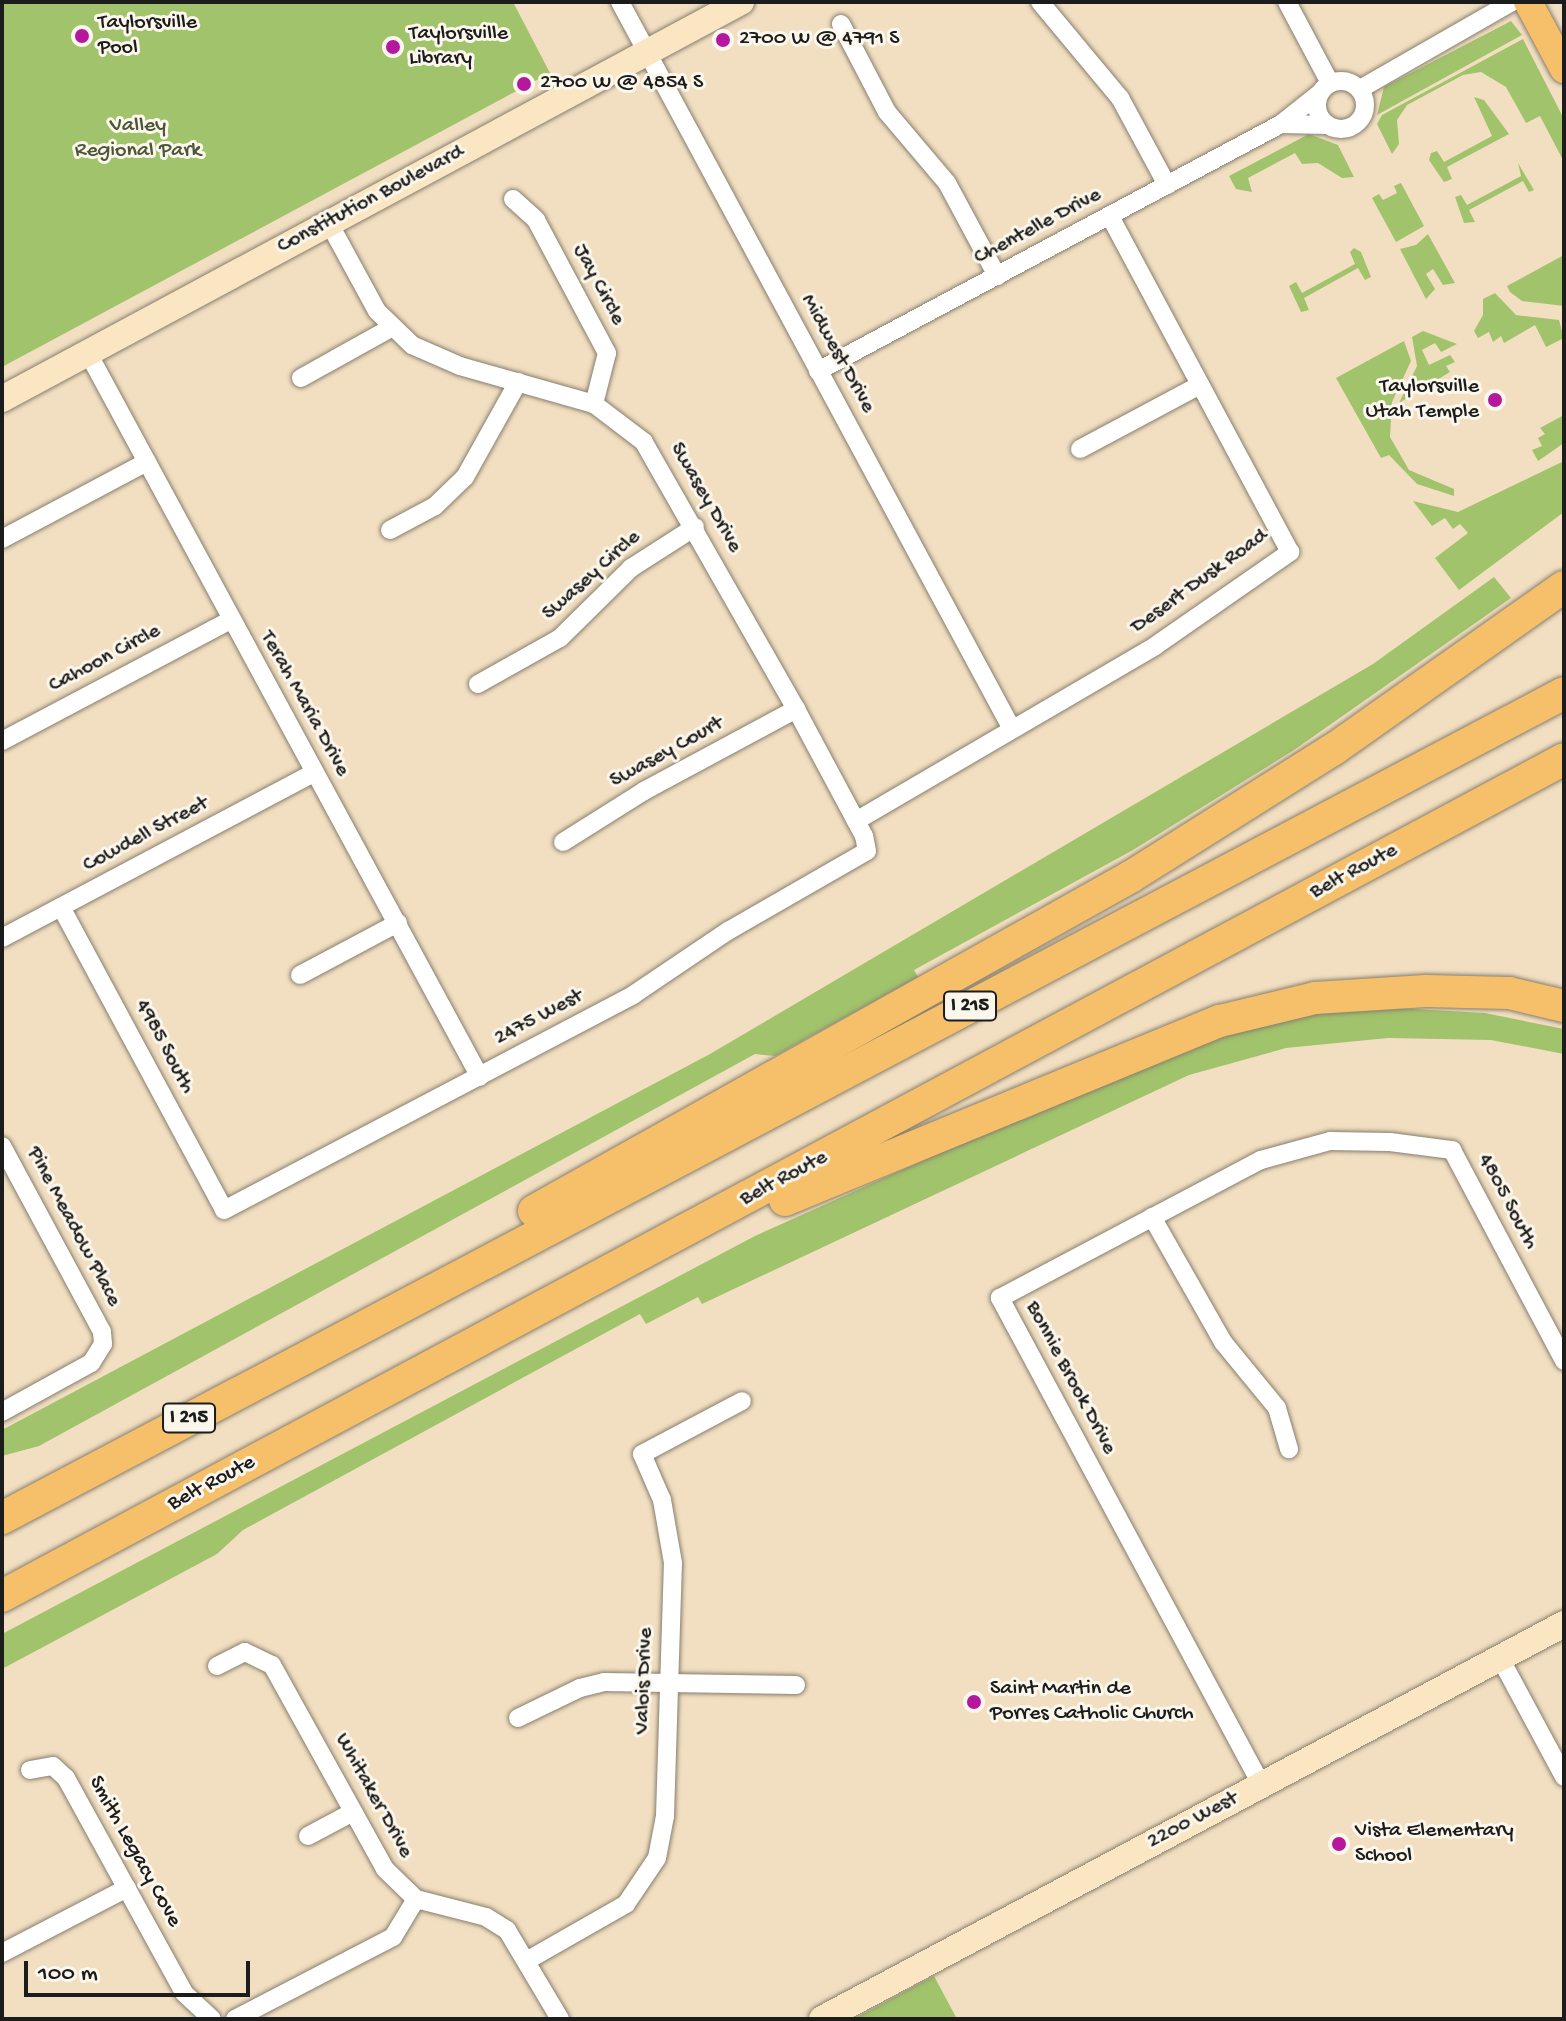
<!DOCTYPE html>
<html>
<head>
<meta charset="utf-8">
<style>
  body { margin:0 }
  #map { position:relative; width:1566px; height:2021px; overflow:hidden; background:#f2dfc1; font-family:"Gochi Hand",sans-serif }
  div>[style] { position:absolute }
  .green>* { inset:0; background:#a1c36c }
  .roads { filter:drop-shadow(0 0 2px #877e6e) drop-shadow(0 0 2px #877e6e) }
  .street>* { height:18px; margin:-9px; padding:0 9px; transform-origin:9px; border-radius:9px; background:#fff }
  .street>.ring { margin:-9px; padding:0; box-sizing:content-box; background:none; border:18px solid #fff; border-radius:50% }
  .secondary>* { height:26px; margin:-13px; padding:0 13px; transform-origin:13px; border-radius:13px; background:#fbe6c4 }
  .primary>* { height:28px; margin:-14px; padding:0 14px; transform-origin:14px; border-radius:14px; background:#f6c06b }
  .highway>* { height:32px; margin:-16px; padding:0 16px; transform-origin:16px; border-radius:16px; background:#f6c06b }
  .dots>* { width:22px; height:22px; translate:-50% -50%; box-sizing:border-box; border:4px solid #fbf7ec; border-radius:50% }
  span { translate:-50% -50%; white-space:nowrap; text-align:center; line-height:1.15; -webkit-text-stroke:6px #fbf7ec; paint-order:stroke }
  .shield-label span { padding:2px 6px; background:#fbf7ec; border:2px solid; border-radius:6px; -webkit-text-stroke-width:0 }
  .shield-label { font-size:20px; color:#1c1c1c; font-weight:700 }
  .poi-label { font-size:22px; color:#1c1c1c }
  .left { translate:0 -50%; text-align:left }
  .right { translate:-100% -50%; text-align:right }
  .park-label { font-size:22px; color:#4b5638 }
  .street-label { font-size:22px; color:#1c1c1c }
  .frame { position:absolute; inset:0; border:4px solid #1c1c1c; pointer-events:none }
  .scale { position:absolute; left:24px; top:1961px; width:226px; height:36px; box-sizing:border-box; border:4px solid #1c1c1c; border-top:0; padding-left:10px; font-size:24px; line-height:28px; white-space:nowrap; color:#1c1c1c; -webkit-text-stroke:6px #fbf7ec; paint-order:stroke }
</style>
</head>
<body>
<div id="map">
  <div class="green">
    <i style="clip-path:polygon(2px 2px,513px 2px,550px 73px,2px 367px)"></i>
    <i style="clip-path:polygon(1511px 21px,1522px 35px,1377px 115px,1384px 87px)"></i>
    <i style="clip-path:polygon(1523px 39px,1564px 119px,1564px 162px,1540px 116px,1526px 123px,1506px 87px,1481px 72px,1463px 75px,1407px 105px,1397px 120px,1399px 144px,1392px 154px,1377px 124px,1382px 115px)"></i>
    <i style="clip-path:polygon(1474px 97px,1484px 100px,1509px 134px,1447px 167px,1452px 179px,1444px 182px,1429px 160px,1431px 153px,1437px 151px,1444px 162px,1492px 136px)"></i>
    <i style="clip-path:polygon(1309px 134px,1338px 145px,1354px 177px,1342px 178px,1318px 163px,1302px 164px,1295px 153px,1248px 178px,1252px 192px,1236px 189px,1229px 176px)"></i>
    <i style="clip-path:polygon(1518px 163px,1534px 190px,1529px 192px,1523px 181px,1469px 210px,1475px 222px,1464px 223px,1455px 197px,1461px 195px,1467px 205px,1521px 176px)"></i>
    <i style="clip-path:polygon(1401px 183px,1424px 226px,1396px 242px,1372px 198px,1379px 194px,1383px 200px,1397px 193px,1394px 186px)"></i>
    <i style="clip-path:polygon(1428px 234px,1455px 283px,1443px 285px,1433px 269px,1426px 274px,1435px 289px,1426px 299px,1400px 249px,1416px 245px)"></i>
    <i style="clip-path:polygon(1354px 248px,1361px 252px,1371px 277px,1365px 280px,1358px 268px,1304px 298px,1309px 310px,1301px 312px,1289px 286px,1296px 282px,1302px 293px,1355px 264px,1350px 252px)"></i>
    <i style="clip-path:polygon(1564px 255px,1564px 306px,1522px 301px,1510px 292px,1507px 286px)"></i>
    <i style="clip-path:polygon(1495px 293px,1516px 315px,1559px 320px,1564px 338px,1546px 347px,1535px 325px,1504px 343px,1501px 336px,1493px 342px,1489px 332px,1478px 338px,1474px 331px,1483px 315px,1483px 299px)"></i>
    <i style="clip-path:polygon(1423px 331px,1457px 344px,1441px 352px,1435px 343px,1422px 350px,1429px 365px,1450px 355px,1455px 362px,1446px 366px,1450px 372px,1399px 403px,1417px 366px,1412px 337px)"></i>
    <i style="clip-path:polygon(1404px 341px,1411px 361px,1392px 402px,1390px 437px,1409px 470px,1454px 489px,1454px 496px,1417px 484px,1389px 455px,1381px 458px,1336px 378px)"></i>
    <i style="clip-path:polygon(1564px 415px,1564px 443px,1538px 461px,1532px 450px,1542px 446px,1538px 438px,1545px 434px,1540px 428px)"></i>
    <i style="clip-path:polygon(1564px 461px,1564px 512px,1459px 590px,1435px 558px,1468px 533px,1460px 524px,1453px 529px,1445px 518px,1432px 526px,1413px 501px,1458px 512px)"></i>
    <i style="clip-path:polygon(1494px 577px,1511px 598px,1294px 750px,1133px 850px,914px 970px,918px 977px,775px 1056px,755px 1054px,39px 1446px,2px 1456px,2px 1430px,710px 1054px,1373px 664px)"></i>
    <i style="clip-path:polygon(1378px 1007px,1485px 1013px,1564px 1029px,1564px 1054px,1491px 1040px,1388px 1038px,1286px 1048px,1189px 1075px,702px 1304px,698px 1297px,646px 1324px,640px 1314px,243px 1530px,217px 1554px,2px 1669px,2px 1634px,755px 1236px,1172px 1049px,1312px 1013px)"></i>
    <i style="clip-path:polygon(934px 1976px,957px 2019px,854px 2019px,915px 1986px)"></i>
  </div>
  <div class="roads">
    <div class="street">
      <i style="left:620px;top:2px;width:826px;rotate:61.67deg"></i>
      <i style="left:1040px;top:2px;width:125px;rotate:50.2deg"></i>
      <i style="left:1120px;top:98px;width:99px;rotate:61.6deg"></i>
      <i style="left:1287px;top:2px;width:92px;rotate:62deg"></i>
      <i style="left:841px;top:24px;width:99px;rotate:62.4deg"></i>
      <i style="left:887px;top:112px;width:93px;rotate:49.8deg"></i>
      <i style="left:947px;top:183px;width:106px;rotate:61.7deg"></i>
      <i class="ring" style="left:1317px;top:81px;width:30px;height:30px"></i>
      <i style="left:1360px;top:89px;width:175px;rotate:-29.8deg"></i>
      <i style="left:1281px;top:124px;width:47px;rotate:1.2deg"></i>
      <i style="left:513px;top:199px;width:31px;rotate:42deg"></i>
      <i style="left:536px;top:220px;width:151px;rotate:61.9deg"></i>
      <i style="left:607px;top:353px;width:53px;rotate:104.3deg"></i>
      <i style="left:88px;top:353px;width:823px;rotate:61.57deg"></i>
      <i style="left:818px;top:371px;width:525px;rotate:-28.08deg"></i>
      <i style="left:1281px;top:124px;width:50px;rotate:-38.5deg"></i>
      <i style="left:301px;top:378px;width:103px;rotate:-29.1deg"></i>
      <i style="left:1080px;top:449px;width:136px;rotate:-28.1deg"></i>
      <i style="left:390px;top:530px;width:51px;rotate:-28.1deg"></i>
      <i style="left:435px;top:506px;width:42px;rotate:-44deg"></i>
      <i style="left:465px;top:477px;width:109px;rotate:-60.8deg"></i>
      <i style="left:2px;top:539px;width:164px;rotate:-28deg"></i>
      <i style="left:478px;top:684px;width:94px;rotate:-29.3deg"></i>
      <i style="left:560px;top:638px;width:100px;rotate:-44.6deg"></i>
      <i style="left:631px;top:568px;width:76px;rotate:-32.6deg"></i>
      <i style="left:2px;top:741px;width:259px;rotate:-27.9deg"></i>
      <i style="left:856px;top:821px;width:346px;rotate:-30.3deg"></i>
      <i style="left:1155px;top:646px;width:165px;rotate:-34.8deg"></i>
      <i style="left:1290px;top:552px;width:381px;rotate:-118.2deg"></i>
      <i style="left:563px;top:842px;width:96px;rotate:-32.2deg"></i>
      <i style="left:644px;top:791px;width:173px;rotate:-28.3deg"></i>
      <i style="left:61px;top:907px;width:344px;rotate:61.7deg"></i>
      <i style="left:224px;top:1210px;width:462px;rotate:-27.7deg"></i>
      <i style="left:633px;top:995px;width:115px;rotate:-34deg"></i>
      <i style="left:728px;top:931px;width:160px;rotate:-29.9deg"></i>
      <i style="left:867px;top:851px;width:15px;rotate:-101deg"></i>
      <i style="left:864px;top:836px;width:144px;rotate:-118.2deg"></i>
      <i style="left:796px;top:709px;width:307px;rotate:-119.7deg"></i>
      <i style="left:644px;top:442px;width:63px;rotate:-142.8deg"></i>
      <i style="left:594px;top:404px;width:139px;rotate:-164.2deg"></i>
      <i style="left:460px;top:366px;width:52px;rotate:-156.4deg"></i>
      <i style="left:412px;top:345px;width:49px;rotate:-135.8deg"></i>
      <i style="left:377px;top:311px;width:100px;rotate:-118.6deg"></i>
      <i style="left:2px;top:938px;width:352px;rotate:-27.9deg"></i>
      <i style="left:300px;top:975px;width:111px;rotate:-28deg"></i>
      <i style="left:2px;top:1146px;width:211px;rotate:61.7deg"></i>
      <i style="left:102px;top:1332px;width:12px;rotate:85deg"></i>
      <i style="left:103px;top:1344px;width:22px;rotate:122deg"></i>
      <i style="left:91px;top:1363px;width:102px;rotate:151.2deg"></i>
      <i style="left:1152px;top:1217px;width:144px;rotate:60.4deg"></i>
      <i style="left:1223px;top:1342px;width:85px;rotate:50.7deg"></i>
      <i style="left:1277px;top:1408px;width:43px;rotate:73.7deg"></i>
      <i style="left:1500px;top:1658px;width:135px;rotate:61.7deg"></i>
      <i style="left:217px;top:1666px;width:31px;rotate:-27deg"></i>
      <i style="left:245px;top:1652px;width:30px;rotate:26deg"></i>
      <i style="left:272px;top:1665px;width:233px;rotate:61deg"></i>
      <i style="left:385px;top:1869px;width:43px;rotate:44.1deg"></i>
      <i style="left:416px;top:1899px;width:72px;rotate:14.4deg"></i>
      <i style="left:486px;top:1917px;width:25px;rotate:32deg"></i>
      <i style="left:507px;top:1930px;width:104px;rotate:59.2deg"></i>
      <i style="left:518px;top:1718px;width:69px;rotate:-25.8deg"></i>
      <i style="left:580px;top:1688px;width:25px;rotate:-14deg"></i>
      <i style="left:604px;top:1682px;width:192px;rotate:0.9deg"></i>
      <i style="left:30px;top:1770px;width:23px;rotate:-10deg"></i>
      <i style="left:53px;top:1766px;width:18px;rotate:43deg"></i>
      <i style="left:66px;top:1778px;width:245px;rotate:61.2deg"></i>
      <i style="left:184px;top:1993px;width:38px;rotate:43deg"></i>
      <i style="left:1261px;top:1784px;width:552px;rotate:-118.24deg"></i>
      <i style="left:1000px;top:1298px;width:295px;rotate:-27.9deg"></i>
      <i style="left:1261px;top:1160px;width:72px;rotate:-15.4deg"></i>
      <i style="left:1330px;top:1141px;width:60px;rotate:1deg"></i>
      <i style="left:1390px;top:1142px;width:63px;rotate:7.4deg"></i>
      <i style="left:1452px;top:1150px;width:239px;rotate:62deg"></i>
      <i style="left:308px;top:1836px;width:51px;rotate:-28.1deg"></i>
      <i style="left:2px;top:1953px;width:141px;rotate:-27.5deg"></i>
      <i style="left:528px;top:1960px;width:113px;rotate:-29.7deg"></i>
      <i style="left:626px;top:1904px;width:55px;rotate:-56deg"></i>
      <i style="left:657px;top:1858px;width:43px;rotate:-79.2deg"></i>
      <i style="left:665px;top:1816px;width:253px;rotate:-88.2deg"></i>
      <i style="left:673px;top:1563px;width:64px;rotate:-99.9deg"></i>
      <i style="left:662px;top:1500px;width:50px;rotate:-113.5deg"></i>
      <i style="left:642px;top:1454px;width:113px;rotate:-27.9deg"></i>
      <i style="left:235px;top:2019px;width:178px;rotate:-27.4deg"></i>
      <i style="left:393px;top:1937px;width:44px;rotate:-58.8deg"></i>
    </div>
    <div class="secondary">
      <i style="left:2px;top:399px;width:839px;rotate:-28.25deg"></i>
      <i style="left:822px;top:2019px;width:841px;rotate:-28.03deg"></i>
    </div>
    <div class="primary">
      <i style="left:1528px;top:2px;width:76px;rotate:61.8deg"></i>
    </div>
    <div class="highway">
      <i style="left:785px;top:1200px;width:470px;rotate:-22.4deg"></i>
      <i style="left:1220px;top:1021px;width:98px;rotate:-13.6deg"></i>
      <i style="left:1315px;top:998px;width:111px;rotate:-3.6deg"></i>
      <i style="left:1426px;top:991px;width:83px;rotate:1.4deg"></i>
      <i style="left:1509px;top:993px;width:57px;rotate:13.3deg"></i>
      <i style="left:534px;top:1211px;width:685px;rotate:-29.26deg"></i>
      <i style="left:1132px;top:876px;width:239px;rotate:-32.2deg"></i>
      <i style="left:1334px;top:749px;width:281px;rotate:-35.2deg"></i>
      <i style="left:2px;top:1518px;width:1766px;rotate:-27.84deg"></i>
      <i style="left:2px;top:1596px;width:1772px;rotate:-28.18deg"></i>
    </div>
  </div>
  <div class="dots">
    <i style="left:82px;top:36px;background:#b5179e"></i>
    <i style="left:723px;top:40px;background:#b5179e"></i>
    <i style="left:393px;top:47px;background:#b5179e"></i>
    <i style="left:524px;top:84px;background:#b5179e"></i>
    <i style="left:1495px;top:400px;background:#b5179e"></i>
    <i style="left:974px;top:1702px;background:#b5179e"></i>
    <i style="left:1339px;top:1844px;background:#b5179e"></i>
  </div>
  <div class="shield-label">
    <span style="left:970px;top:1006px">I 215</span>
    <span style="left:189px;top:1418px">I 215</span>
  </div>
  <div class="poi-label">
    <span class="left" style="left:98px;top:36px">Taylorsville<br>Pool</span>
    <span class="left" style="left:409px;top:47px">Taylorsville<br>Library</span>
    <span class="left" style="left:739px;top:40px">2700 W @ 4791 S</span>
    <span class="left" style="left:540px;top:84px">2700 W @ 4854 S</span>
    <span class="right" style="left:1479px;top:400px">Taylorsville<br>Utah Temple</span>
    <span class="left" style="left:990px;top:1702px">Saint Martin de<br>Porres Catholic Church</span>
    <span class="left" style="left:1355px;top:1844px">Vista Elementary<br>School</span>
  </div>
  <div class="park-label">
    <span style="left:138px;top:139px">Valley<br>Regional Park</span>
  </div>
  <div class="street-label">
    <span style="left:371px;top:200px;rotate:-28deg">Constitution Boulevard</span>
    <span style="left:1038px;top:227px;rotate:-28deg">Chentelle Drive</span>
    <span style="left:598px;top:285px;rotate:62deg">Jay Circle</span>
    <span style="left:837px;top:354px;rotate:61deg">Midwest Drive</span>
    <span style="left:705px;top:498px;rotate:60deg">Swasey Drive</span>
    <span style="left:592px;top:576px;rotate:-42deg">Swasey Circle</span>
    <span style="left:1200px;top:582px;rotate:-36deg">Desert Dusk Road</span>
    <span style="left:105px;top:659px;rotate:-28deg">Cahoon Circle</span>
    <span style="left:304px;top:704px;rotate:61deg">Terah Maria Drive</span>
    <span style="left:667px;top:753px;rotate:-29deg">Swasey Court</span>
    <span style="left:146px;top:835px;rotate:-28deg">Cowdell Street</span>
    <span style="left:1354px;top:872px;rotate:-28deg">Belt Route</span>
    <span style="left:539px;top:1018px;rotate:-28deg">2475 West</span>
    <span style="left:164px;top:1047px;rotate:62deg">4985 South</span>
    <span style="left:784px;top:1179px;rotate:-28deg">Belt Route</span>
    <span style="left:1507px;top:1202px;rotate:62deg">4805 South</span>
    <span style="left:73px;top:1227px;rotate:62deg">Pine Meadow Place</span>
    <span style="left:1070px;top:1378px;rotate:62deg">Bonnie Brook Drive</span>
    <span style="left:212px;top:1484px;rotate:-28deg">Belt Route</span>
    <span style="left:645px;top:1681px;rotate:-88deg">Valois Drive</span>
    <span style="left:373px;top:1796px;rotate:61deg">Whitaker Drive</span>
    <span style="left:1193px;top:1821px;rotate:-28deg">2200 West</span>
    <span style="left:134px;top:1852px;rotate:61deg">Smith Legacy Cove</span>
  </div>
  <div class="frame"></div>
  <div class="scale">100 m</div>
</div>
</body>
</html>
